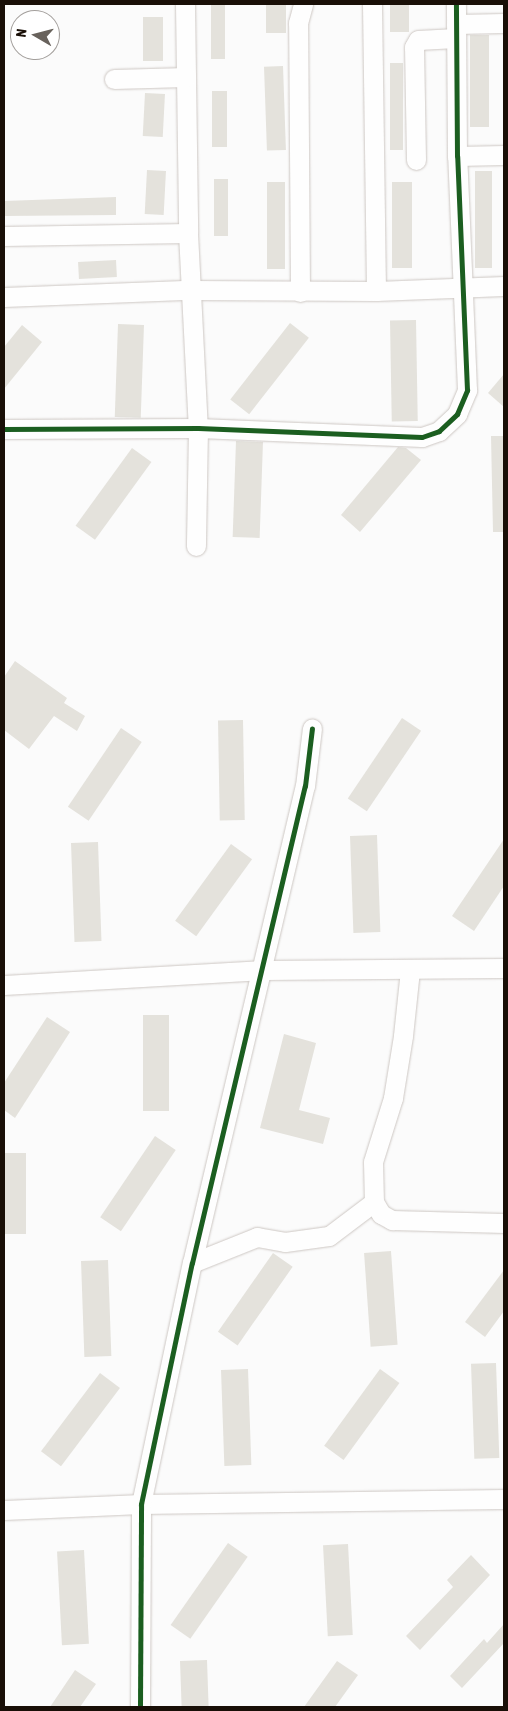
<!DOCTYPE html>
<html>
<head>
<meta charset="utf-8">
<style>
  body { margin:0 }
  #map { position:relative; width:508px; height:1711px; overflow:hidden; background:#fbfbfb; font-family:"Asap Condensed",sans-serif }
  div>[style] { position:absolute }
  .building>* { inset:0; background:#e4e2dc; transform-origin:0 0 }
  .roads { filter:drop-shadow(0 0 1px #cdc7c3) drop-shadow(0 0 1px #cdc7c3) }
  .minor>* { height:19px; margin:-9.5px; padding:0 9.5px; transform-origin:9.5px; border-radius:9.5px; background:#fefefe }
  .cycleway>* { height:5px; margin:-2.5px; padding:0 2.5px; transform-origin:2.5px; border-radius:2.5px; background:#1b5e20 }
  span { translate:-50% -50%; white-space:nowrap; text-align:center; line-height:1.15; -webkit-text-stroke:4px #fff; paint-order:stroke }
  .frame { position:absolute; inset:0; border:5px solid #190f07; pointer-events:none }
  .north { position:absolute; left:10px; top:10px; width:50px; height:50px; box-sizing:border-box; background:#fff; border:1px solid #a39f9c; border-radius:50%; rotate:278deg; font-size:14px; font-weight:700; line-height:20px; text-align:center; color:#190f07 }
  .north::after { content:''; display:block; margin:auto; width:18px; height:22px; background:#68625c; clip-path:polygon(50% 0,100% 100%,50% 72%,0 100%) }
</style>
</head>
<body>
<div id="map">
  <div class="building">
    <i style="left:211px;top:4px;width:14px;height:55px"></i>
    <i style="left:266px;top:4px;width:20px;height:29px"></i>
    <i style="left:390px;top:4px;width:19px;height:28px"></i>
    <i style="left:143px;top:17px;width:20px;height:44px"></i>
    <i style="left:470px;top:35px;width:19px;height:92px"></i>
    <i style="left:390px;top:63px;width:13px;height:87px"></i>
    <i style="left:283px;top:66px;width:84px;height:19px;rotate:88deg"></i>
    <i style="left:212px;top:91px;width:15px;height:56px"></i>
    <i style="left:145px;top:93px;width:20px;height:43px;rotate:3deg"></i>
    <i style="left:147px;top:170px;width:19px;height:44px;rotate:3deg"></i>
    <i style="left:475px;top:171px;width:17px;height:97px"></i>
    <i style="left:214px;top:179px;width:14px;height:57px"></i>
    <i style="left:267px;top:182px;width:18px;height:87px"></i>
    <i style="left:392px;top:182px;width:20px;height:86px"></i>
    <i style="clip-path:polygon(116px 197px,116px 215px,4px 216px,4px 201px)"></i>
    <i style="left:116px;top:260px;width:17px;height:38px;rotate:87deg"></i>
    <i style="left:416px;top:320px;width:101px;height:26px;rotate:89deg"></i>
    <i style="left:290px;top:323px;width:24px;height:97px;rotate:38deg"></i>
    <i style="left:118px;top:324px;width:26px;height:93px;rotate:2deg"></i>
    <i style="clip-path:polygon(22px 325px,42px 342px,4px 389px,4px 347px)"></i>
    <i style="clip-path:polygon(504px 374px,504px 407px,488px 393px)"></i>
    <i style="clip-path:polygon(491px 436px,504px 436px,504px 532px,493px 532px)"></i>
    <i style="left:236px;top:441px;width:27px;height:96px;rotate:2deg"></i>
    <i style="clip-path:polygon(398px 447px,406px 448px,421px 460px,360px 532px,341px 515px)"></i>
    <i style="left:132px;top:448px;width:24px;height:96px;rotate:36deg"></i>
    <i style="clip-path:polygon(15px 661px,67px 698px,64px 703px,85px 716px,77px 731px,54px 716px,29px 749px,4px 730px,4px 677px)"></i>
    <i style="left:402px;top:718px;width:23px;height:97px;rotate:34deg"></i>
    <i style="left:243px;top:720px;width:100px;height:25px;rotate:89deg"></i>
    <i style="left:121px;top:728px;width:25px;height:95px;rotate:34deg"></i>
    <i style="left:377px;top:835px;width:97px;height:27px;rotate:88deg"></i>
    <i style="clip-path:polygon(504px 839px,504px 886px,474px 931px,452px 916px)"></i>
    <i style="left:98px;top:842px;width:99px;height:27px;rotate:88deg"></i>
    <i style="left:231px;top:844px;width:26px;height:95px;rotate:36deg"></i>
    <i style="left:143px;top:1015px;width:26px;height:96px"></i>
    <i style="clip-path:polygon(47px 1017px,70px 1032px,15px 1118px,4px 1110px,4px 1083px)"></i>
    <i style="clip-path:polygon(284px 1034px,316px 1043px,299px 1110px,330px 1118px,323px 1144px,260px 1128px)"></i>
    <i style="left:155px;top:1136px;width:25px;height:98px;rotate:34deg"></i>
    <i style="left:4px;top:1153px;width:22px;height:81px"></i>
    <i style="left:391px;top:1251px;width:94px;height:27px;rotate:86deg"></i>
    <i style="left:273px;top:1253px;width:24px;height:96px;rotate:35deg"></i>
    <i style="left:108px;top:1260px;width:96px;height:27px;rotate:88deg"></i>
    <i style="clip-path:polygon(504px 1270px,504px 1311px,485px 1337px,465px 1322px)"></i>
    <i style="left:496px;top:1363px;width:95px;height:25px;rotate:88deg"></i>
    <i style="left:248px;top:1369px;width:96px;height:27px;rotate:88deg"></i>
    <i style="left:380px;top:1369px;width:24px;height:95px;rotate:36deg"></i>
    <i style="left:100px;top:1373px;width:25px;height:98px;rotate:37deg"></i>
    <i style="left:228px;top:1543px;width:24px;height:100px;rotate:35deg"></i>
    <i style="left:348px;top:1544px;width:91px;height:25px;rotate:87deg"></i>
    <i style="left:84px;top:1550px;width:94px;height:27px;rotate:87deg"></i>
    <i style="clip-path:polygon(471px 1555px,490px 1575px,420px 1650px,406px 1636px,453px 1587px,447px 1580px)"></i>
    <i style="clip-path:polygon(504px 1624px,504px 1643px,462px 1688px,450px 1676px,484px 1639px,487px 1643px)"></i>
    <i style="left:207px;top:1660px;width:47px;height:27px;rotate:88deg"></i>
    <i style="clip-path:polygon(337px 1661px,358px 1675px,335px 1707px,304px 1707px)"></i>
    <i style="clip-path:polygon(75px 1670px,96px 1684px,80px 1707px,50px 1707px)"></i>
  </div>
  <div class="roads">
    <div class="minor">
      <i style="left:185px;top:4px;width:229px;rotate:89.2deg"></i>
      <i style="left:188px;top:233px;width:195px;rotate:87.1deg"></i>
      <i style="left:198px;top:428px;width:118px;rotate:91deg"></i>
      <i style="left:372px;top:4px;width:287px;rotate:89.2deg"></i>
      <i style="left:456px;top:24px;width:48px;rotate:-1.2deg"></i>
      <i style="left:114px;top:79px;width:72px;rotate:-1.6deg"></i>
      <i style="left:457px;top:156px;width:47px;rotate:-1.2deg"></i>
      <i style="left:416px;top:160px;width:113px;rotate:-91deg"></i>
      <i style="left:414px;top:47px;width:8px;rotate:-60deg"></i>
      <i style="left:418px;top:40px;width:38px;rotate:-3deg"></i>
      <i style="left:4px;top:236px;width:184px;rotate:-0.9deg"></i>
      <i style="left:300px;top:292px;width:269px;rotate:-90.4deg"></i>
      <i style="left:298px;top:23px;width:20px;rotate:-75deg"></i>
      <i style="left:4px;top:297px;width:186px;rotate:-2.2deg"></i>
      <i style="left:190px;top:290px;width:186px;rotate:0.3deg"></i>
      <i style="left:376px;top:291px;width:128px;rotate:-2.2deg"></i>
      <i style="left:4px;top:429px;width:194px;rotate:-0.3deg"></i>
      <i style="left:198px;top:428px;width:224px;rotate:2.3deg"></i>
      <i style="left:422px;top:437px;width:18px;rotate:-19deg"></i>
      <i style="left:439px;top:431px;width:25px;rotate:-43deg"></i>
      <i style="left:457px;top:414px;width:26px;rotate:-67deg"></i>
      <i style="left:467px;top:390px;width:234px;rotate:-92.4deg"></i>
      <i style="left:457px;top:156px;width:152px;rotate:-90.4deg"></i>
      <i style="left:410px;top:970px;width:66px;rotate:96.1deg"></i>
      <i style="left:403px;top:1036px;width:63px;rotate:99.2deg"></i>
      <i style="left:393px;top:1098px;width:67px;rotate:107.4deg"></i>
      <i style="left:373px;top:1162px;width:40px;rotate:88.6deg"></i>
      <i style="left:374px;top:1202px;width:14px;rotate:60deg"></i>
      <i style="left:381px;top:1214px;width:13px;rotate:29deg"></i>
      <i style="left:392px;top:1220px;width:112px;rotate:1.5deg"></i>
      <i style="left:4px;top:985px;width:260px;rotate:-3.3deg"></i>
      <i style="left:264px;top:970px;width:240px;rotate:-0.5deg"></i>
      <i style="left:192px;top:1263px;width:70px;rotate:-21.8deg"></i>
      <i style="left:257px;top:1237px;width:28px;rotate:10deg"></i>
      <i style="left:285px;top:1242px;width:44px;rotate:-7.8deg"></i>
      <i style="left:329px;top:1236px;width:56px;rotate:-37.1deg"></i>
      <i style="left:4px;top:1510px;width:137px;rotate:-2.5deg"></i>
      <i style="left:141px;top:1504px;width:363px;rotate:-0.8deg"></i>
      <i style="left:140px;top:1707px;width:203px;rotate:-89.7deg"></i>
      <i style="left:141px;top:1504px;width:246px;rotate:-78.1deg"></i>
      <i style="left:192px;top:1263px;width:490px;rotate:-76.7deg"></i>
      <i style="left:305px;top:786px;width:58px;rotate:-83.1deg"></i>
    </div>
  </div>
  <div class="cycleway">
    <i style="left:4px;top:429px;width:194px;rotate:-0.3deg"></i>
    <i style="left:198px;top:428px;width:224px;rotate:2.3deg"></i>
    <i style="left:422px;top:437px;width:18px;rotate:-19deg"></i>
    <i style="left:439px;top:431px;width:25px;rotate:-43deg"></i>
    <i style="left:457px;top:414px;width:26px;rotate:-67deg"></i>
    <i style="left:467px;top:390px;width:234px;rotate:-92.4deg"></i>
    <i style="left:457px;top:156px;width:152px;rotate:-90.4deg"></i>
    <i style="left:140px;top:1707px;width:203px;rotate:-89.7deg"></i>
    <i style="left:141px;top:1504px;width:246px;rotate:-78.1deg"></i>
    <i style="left:192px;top:1263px;width:490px;rotate:-76.7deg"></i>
    <i style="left:305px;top:786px;width:58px;rotate:-83.1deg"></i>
  </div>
  <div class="frame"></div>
  <div class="north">N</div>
</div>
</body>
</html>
